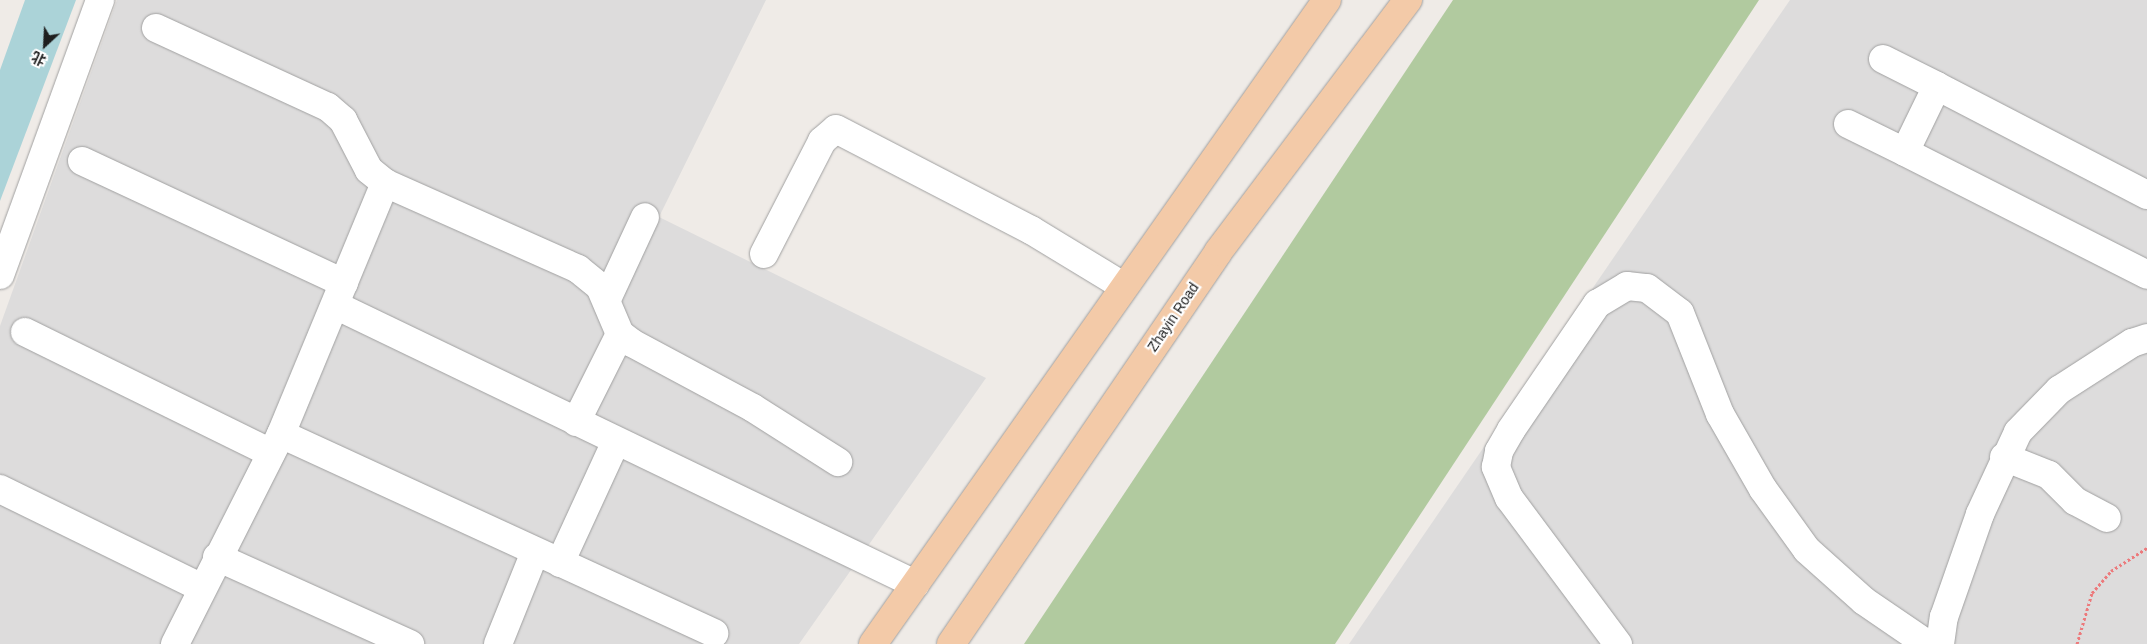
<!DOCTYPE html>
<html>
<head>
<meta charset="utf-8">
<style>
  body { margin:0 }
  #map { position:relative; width:2147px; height:644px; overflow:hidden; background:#efebe7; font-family:Arial,"Noto Sans SC",sans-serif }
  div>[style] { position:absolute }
  .residential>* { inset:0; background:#dddcdc }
  .forest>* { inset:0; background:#b1ca9f }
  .water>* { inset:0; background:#abd3d8 }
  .path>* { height:3px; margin-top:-1.5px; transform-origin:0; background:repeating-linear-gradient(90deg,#ec7a7c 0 2.5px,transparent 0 5px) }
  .roads { filter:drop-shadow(0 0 1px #a0a0a0) drop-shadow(0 0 1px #a0a0a0) }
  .minor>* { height:28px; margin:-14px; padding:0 14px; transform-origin:14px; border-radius:14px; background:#fff }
  .major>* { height:28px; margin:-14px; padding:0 14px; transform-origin:14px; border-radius:14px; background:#f3caa8 }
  span { translate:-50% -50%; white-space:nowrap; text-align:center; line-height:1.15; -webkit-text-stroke:4.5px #fff; paint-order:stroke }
  .street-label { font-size:14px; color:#1f1f1f }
  .north { position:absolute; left:20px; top:20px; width:50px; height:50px; -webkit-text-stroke:4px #fff; paint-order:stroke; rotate:205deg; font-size:14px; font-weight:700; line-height:20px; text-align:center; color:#1f1f1f }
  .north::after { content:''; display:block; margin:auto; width:18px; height:22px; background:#1f1f1f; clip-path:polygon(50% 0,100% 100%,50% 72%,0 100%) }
</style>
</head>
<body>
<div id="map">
  <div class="residential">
    <i style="clip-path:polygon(117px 0,766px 0,659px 217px,986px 378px,799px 644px,0 644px,0 326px)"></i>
    <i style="clip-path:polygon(1790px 0,2147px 0,2147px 644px,1349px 644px)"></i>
  </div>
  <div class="forest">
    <i style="clip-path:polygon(1453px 0,1759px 0,1335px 644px,1024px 644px)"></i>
  </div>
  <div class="water">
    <i style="clip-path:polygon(25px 0,76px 0,0 201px,0 70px)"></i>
  </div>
  <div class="path">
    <i style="left:2077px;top:644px;width:53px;rotate:-73.6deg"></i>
    <i style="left:2092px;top:593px;width:29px;rotate:-49deg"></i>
    <i style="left:2111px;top:571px;width:43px;rotate:-32.6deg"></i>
  </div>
  <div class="roads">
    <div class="minor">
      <i style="left:156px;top:28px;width:189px;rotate:24.7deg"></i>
      <i style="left:328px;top:107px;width:20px;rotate:41deg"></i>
      <i style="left:343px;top:120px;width:56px;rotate:62.5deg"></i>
      <i style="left:369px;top:170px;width:21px;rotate:39deg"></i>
      <i style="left:385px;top:183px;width:211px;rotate:24deg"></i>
      <i style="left:578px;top:269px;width:28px;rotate:39deg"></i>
      <i style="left:600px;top:287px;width:51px;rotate:66.9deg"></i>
      <i style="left:620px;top:334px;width:15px;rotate:37deg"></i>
      <i style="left:632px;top:343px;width:137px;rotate:28.2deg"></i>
      <i style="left:753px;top:408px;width:101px;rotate:32.4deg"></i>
      <i style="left:1883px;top:59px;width:60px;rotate:26.6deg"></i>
      <i style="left:1848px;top:124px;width:64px;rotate:26.2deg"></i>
      <i style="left:82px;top:161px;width:289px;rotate:25deg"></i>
      <i style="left:2147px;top:195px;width:237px;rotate:-152.6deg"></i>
      <i style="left:1937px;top:86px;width:73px;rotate:115.9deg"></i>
      <i style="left:1905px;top:152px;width:271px;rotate:26.9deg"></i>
      <i style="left:764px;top:254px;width:127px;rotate:-62.8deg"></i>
      <i style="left:822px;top:141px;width:18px;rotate:-41deg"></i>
      <i style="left:836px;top:129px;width:220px;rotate:27.4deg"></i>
      <i style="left:1031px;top:230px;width:108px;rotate:31.3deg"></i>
      <i style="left:0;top:275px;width:293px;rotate:-70deg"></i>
      <i style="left:607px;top:299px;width:90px;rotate:-65.1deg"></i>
      <i style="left:335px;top:305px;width:644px;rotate:25.69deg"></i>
      <i style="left:25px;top:332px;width:274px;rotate:26.2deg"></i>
      <i style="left:576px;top:422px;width:98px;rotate:-63.4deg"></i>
      <i style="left:281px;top:434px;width:477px;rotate:24.7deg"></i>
      <i style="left:2004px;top:457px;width:48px;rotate:21.8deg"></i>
      <i style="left:2049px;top:475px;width:37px;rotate:45deg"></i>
      <i style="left:2075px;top:501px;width:36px;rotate:28deg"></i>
      <i style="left:0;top:489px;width:225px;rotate:26.1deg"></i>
      <i style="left:217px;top:557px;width:212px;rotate:24.3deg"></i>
      <i style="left:560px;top:563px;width:134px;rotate:-65.3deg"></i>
      <i style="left:175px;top:644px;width:235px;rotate:-63.2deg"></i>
      <i style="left:281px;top:434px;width:272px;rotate:-67.5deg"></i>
      <i style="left:498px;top:644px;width:99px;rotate:-68.1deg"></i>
      <i style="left:1618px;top:644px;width:182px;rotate:-126.7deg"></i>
      <i style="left:1509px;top:498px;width:34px;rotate:-113deg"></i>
      <i style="left:1496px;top:467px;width:16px;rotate:-79deg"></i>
      <i style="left:1499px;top:451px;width:24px;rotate:-60deg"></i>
      <i style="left:1511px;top:430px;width:153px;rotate:-55.7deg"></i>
      <i style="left:1597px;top:304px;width:35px;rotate:-31deg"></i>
      <i style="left:1627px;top:286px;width:20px;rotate:6deg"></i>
      <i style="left:1647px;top:288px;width:41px;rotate:37.1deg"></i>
      <i style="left:1680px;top:313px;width:109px;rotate:68.4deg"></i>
      <i style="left:1720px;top:414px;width:86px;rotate:60.2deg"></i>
      <i style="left:1763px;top:489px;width:75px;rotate:54.2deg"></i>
      <i style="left:1807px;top:550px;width:76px;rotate:41.8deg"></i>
      <i style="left:1864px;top:601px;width:76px;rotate:34.3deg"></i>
      <i style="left:1940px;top:644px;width:27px;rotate:-82deg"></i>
      <i style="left:1944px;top:617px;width:109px;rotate:-70.7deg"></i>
      <i style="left:1980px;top:514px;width:90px;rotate:-65.1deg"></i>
      <i style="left:2018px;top:432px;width:59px;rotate:-45.7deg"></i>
      <i style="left:2059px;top:390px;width:87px;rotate:-32.8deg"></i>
      <i style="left:2132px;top:343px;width:16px;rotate:-18deg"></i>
    </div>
    <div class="major">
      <i style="left:873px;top:644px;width:788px;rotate:-54.82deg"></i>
      <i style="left:951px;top:644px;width:474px;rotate:-55.7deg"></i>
      <i style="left:1218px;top:252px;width:316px;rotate:-53deg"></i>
    </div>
  </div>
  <div class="street-label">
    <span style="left:1173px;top:317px;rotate:-56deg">Zhayin Road</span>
  </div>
  <div class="north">北</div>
</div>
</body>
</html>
